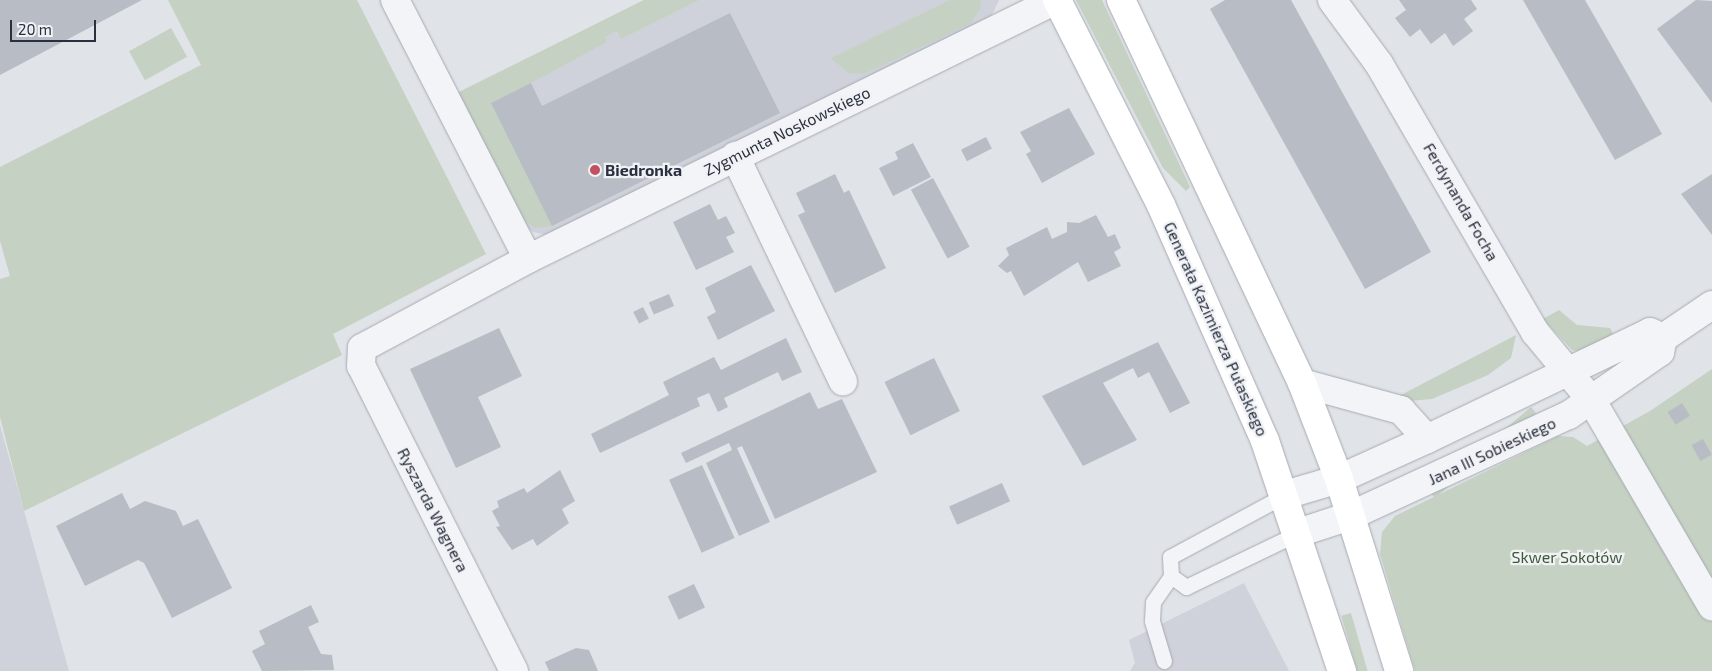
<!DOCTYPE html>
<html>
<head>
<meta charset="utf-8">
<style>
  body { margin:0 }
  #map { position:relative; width:1712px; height:671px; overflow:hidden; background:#e0e3e8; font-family:"Exo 2",sans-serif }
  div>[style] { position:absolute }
  .built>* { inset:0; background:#cfd2da }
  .green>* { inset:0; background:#c5d1c2; transform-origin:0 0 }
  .building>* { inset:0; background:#b8bcc4; transform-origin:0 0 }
  .roads { filter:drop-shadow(0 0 1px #a6aab2) drop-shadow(0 0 1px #a6aab2) }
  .service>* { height:15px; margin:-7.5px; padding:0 7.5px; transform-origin:7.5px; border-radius:7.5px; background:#f3f4f7 }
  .minor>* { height:28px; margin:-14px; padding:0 14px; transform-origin:14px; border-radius:14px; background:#f3f4f7 }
  .tertiary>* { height:28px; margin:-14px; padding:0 14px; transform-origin:14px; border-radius:14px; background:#f3f4f7 }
  .secondary>* { height:28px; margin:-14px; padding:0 14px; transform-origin:14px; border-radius:14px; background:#fff }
  .dots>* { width:14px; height:14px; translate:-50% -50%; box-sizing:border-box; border:2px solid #f0f2f6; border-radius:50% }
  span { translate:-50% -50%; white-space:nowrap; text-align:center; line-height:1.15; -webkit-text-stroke:4.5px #f0f2f6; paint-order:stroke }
  .street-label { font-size:16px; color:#2a313e }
  .poi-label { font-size:16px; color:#2a313e; font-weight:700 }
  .left { translate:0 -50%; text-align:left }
  .park-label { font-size:16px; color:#3e5839 }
  .scale { position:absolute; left:10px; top:20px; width:86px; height:22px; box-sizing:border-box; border:2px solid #2a313e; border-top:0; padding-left:6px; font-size:15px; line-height:18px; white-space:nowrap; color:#2a313e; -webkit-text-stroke:4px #f0f2f6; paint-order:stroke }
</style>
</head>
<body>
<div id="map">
  <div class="built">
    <i style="clip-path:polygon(644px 0,999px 0,992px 15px,982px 23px,547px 235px,533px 232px,525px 226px,455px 94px)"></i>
    <i style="clip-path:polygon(0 425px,24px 511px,69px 671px,0 671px)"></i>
    <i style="clip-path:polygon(1244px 583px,1289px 671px,1130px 671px,1135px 663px,1129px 640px)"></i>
  </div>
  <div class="green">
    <i style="clip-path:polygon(168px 0,357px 0,486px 254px,333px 334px,342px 355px,24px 511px,0 417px,0 279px,10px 276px,0 241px,0 167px,201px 65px)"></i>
    <i style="clip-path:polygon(644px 0,699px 0,621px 39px,617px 31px,605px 37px,607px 42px,531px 83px,552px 226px,535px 228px,521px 218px,455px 94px)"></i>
    <i style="clip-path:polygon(950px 0,981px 0,980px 9px,971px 23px,864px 74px,848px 73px,831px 58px)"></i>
    <i style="clip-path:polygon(1076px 0,1102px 0,1190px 187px,1186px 191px,1163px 168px)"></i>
    <i style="left:171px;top:28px;width:33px;height:48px;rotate:61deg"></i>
    <i style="clip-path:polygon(1559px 310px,1577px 325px,1610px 328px,1616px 339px,1583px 352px,1572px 350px,1543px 319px)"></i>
    <i style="clip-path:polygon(1516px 335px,1511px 358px,1488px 375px,1432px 399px,1408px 401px,1399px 396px)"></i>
    <i style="clip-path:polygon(1712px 369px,1712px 671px,1415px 671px,1380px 554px,1382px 532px,1395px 516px,1558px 436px,1573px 437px,1587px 446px,1650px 411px)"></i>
    <i style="left:1531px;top:407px;width:8px;height:132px;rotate:50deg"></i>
    <i style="left:1351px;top:613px;width:60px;height:10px;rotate:74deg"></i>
  </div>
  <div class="building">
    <i style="clip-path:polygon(0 0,142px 0,0 75px)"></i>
    <i style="clip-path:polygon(1225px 0,1291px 0,1431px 252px,1365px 289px,1210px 9px)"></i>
    <i style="clip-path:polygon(1399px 0,1471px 0,1477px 9px,1464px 19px,1473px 31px,1453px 46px,1445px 33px,1431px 44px,1420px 29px,1410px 37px,1395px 18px,1406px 10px)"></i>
    <i style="clip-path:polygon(1523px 0,1585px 0,1662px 134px,1615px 160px)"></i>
    <i style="clip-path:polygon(1696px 0,1712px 1px,1712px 103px,1657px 29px)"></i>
    <i style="clip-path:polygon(730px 13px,780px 113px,552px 226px,491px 103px,531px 83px,542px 106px)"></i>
    <i style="clip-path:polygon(1069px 108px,1095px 154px,1042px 183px,1026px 154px,1031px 151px,1020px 132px)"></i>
    <i style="left:986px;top:137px;width:13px;height:28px;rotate:63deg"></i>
    <i style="clip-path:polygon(913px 143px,931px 177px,893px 196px,879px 168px,898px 159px,895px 152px)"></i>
    <i style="clip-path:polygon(835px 174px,844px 193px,849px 190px,886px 268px,835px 293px,798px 215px,805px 212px,796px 193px)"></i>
    <i style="clip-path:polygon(1712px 174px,1712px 235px,1681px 194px)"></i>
    <i style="left:933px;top:178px;width:78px;height:25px;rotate:62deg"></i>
    <i style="clip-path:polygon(710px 204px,718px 220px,726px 216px,735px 233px,726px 237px,734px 252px,696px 270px,673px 222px)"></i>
    <i style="clip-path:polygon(1096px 215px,1108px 237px,1115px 234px,1121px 248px,1114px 252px,1121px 266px,1088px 282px,1078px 262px,1024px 296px,1011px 271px,1007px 273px,998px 266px,1009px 255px,1006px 248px,1047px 227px,1052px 239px,1067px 232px,1067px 222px,1079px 223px)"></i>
    <i style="clip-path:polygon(751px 265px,775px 311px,718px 340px,707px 317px,716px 312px,705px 288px)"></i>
    <i style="left:669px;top:294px;width:13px;height:22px;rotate:67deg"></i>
    <i style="left:643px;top:307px;width:13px;height:11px;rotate:63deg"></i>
    <i style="clip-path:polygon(499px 328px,522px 376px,478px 397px,501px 447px,456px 468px,410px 369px)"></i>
    <i style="clip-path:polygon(786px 338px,802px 372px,782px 381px,778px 372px,724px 398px,728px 407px,718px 412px,709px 393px,697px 398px,700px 406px,600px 453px,591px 434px,669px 395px,663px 382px,714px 357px,721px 370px)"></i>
    <i style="clip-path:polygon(1158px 342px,1190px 403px,1170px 413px,1149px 372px,1138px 378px,1133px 368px,1103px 383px,1137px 440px,1083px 466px,1042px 396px)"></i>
    <i style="left:934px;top:358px;width:59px;height:55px;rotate:64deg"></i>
    <i style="clip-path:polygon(810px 392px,818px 409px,842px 399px,877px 472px,775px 519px,742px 446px,737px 448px,770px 522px,739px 536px,706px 463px,732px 450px,729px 443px,686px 463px,681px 453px)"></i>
    <i style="left:1682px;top:403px;width:15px;height:17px;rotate:58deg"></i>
    <i style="left:1703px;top:439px;width:18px;height:13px;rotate:61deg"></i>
    <i style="left:702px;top:465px;width:80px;height:36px;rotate:66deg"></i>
    <i style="clip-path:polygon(560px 470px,575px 501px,562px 509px,569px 523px,537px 546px,533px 539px,512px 550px,496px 527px,500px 526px,492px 511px,499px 507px,497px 501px,524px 488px,527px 493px)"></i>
    <i style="left:1002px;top:483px;width:20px;height:58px;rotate:66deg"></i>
    <i style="clip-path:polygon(122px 493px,130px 509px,145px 501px,176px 511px,183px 526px,198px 519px,232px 588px,172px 618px,144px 563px,138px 560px,85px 586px,56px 526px)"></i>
    <i style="left:694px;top:584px;width:26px;height:29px;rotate:65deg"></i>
    <i style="clip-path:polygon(311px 605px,319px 622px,308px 627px,321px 654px,332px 655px,334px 670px,262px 671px,252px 651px,265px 644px,259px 631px)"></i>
    <i style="clip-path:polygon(576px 648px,589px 650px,598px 671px,549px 671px,545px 662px)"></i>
  </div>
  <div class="roads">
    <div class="service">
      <i style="left:1171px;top:576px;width:19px;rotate:-93deg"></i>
      <i style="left:1170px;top:557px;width:131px;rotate:-28.3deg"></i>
      <i style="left:1171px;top:576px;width:19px;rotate:36deg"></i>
      <i style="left:1186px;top:587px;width:124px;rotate:-25.7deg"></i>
      <i style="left:1164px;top:661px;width:42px;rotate:-106.7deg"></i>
      <i style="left:1152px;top:621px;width:19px;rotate:-87deg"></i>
      <i style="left:1153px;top:602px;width:32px;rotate:-55deg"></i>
    </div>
    <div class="minor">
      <i style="left:395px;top:0;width:291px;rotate:62.8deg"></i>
      <i style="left:1332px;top:0;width:79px;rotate:53.7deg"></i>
      <i style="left:1379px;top:64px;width:310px;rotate:59.8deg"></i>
      <i style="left:1535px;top:332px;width:89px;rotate:50.4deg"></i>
      <i style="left:1592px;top:401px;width:238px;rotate:59.7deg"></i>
      <i style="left:735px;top:156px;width:250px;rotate:64.4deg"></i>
      <i style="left:514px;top:671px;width:341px;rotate:-116.6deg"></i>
      <i style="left:361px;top:366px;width:18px;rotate:-87deg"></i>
      <i style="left:362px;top:348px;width:188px;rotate:-28.2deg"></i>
      <i style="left:528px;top:259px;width:588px;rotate:-26.13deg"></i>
    </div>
    <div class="tertiary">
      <i style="left:1302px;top:383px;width:103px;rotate:15.3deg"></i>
      <i style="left:1401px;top:410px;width:39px;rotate:48deg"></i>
      <i style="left:1285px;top:495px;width:56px;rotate:-16.5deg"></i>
      <i style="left:1339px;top:479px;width:97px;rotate:-24.4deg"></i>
      <i style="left:1427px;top:439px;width:247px;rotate:-25.6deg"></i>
      <i style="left:1650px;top:332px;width:14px;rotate:25deg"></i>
      <i style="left:1298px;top:533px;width:55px;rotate:-18.1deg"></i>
      <i style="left:1350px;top:516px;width:241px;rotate:-24.8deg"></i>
      <i style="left:1569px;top:415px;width:111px;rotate:-34.7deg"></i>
      <i style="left:1660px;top:352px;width:14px;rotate:-78deg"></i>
      <i style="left:1663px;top:338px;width:59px;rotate:-34deg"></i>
    </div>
    <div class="secondary">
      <i style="left:1057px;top:0;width:230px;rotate:63.1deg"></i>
      <i style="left:1161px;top:205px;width:258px;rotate:66.2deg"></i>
      <i style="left:1265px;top:441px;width:243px;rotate:71.5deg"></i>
      <i style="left:1121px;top:0;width:424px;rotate:64.7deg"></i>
      <i style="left:1302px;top:383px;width:103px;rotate:68.9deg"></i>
      <i style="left:1339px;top:479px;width:201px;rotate:72.6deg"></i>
    </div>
  </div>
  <div class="dots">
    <i style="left:595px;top:170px;background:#c2505e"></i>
  </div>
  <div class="street-label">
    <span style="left:787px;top:131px;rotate:-26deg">Zygmunta Noskowskiego</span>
    <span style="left:1461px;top:202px;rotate:60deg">Ferdynanda Focha</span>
    <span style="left:1216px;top:329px;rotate:66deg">Generała Kazimierza Pułaskiego</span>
    <span style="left:1492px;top:451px;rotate:-25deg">Jana III Sobieskiego</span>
    <span style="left:433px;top:510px;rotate:63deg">Ryszarda Wagnera</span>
  </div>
  <div class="poi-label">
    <span class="left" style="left:605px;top:170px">Biedronka</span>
  </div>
  <div class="park-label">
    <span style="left:1567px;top:557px">Skwer Sokołów</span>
  </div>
  <div class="scale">20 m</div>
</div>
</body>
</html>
